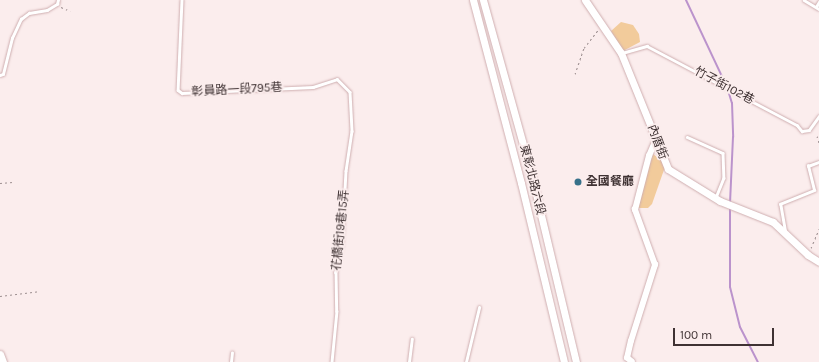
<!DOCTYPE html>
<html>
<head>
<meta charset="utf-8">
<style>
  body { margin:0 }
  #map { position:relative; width:819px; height:362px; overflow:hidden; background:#fbeded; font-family:Karla,"Noto Sans TC",sans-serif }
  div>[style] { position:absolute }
  .green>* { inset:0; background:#f2cb9b }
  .stream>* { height:2px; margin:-1px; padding:0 1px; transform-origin:1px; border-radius:1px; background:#bb93cc }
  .path>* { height:1px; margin-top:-0.5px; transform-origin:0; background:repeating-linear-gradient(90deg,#9e9091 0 2px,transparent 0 5px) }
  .roads { filter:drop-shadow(0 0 1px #cfaeb0) drop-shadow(0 0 1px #cfaeb0) }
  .service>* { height:2.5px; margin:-1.25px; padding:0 1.25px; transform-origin:1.25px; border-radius:1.25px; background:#fff }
  .minor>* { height:5.5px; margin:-2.75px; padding:0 2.75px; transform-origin:2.75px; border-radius:2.75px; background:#fff }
  .tertiary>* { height:7px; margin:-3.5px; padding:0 3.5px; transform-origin:3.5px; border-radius:3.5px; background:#fff }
  .secondary>* { height:7px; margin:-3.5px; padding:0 3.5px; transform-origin:3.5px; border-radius:3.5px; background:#fff }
  .dots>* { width:11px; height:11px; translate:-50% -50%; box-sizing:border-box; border:2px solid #fbeded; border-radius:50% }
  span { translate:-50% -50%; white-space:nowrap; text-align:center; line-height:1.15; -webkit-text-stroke:3.5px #fbeded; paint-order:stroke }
  .street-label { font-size:12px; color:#3f3233 }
  .poi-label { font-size:12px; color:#3f3233; font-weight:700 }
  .left { translate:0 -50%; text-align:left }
  .scale { position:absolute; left:673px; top:328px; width:101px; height:18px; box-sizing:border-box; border:2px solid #3f3233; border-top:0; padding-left:5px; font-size:12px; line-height:14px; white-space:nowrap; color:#3f3233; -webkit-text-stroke:3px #fbeded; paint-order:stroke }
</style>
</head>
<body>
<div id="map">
  <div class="green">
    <i style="clip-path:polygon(621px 22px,633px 25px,639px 34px,640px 42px,623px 51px,611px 31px)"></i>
    <i style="clip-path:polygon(653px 154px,666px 164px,652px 204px,648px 208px,637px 208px)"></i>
  </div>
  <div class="stream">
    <i style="left:686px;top:0;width:96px;rotate:64.8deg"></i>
    <i style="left:727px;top:87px;width:17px;rotate:73deg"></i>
    <i style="left:732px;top:103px;width:34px;rotate:88deg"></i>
    <i style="left:733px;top:137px;width:66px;rotate:92.6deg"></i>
    <i style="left:730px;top:207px;width:80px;rotate:90deg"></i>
    <i style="left:730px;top:287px;width:41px;rotate:76deg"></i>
    <i style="left:740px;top:327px;width:39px;rotate:63deg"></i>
  </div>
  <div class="path">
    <i style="left:61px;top:7px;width:10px;rotate:24deg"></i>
    <i style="left:575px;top:74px;width:28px;rotate:-71deg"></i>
    <i style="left:584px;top:48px;width:23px;rotate:-52deg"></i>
    <i style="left:817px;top:136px;width:7px;rotate:74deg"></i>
    <i style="left:0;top:183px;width:13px;rotate:-4deg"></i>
    <i style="left:811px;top:248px;width:21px;rotate:-67deg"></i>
    <i style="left:0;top:296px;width:39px;rotate:-7deg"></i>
  </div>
  <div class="roads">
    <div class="service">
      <i style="left:182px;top:0;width:90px;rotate:92.5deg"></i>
      <i style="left:178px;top:90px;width:5px;rotate:37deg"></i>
      <i style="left:182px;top:93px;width:131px;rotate:-2.6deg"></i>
      <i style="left:313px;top:87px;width:25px;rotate:-18deg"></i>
      <i style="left:337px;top:79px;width:18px;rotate:45deg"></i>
      <i style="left:350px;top:92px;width:39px;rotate:87deg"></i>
      <i style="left:352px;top:131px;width:40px;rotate:98.5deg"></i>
      <i style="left:346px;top:171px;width:74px;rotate:93.1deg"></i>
      <i style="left:342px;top:245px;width:28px;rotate:103deg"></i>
      <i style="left:336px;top:272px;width:39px;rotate:89deg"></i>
      <i style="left:337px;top:311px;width:51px;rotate:95.6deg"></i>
      <i style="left:804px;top:0;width:17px;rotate:31deg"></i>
      <i style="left:816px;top:7px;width:6px;rotate:-59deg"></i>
      <i style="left:622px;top:53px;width:26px;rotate:-16deg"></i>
      <i style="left:647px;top:46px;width:170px;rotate:27.8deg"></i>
      <i style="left:797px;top:125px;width:8px;rotate:50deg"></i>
      <i style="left:802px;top:131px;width:7px;rotate:-8deg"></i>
      <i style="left:809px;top:130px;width:17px;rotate:-54deg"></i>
      <i style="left:0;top:75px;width:3px;rotate:-18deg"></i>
      <i style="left:3px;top:74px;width:37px;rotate:-76deg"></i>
      <i style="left:12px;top:38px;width:21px;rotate:-65deg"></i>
      <i style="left:21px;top:19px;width:10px;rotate:-37deg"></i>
      <i style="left:29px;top:13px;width:18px;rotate:-9deg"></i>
      <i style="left:47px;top:10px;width:12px;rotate:-31deg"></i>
      <i style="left:57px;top:4px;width:4px;rotate:-76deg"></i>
      <i style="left:687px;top:137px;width:39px;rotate:24deg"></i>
      <i style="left:723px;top:153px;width:25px;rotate:88deg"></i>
      <i style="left:724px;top:178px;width:22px;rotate:112deg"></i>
      <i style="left:785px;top:231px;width:27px;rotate:-100deg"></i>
      <i style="left:780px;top:204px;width:37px;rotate:-22deg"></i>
      <i style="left:814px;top:190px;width:25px;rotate:-104deg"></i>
      <i style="left:808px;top:166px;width:12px;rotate:-20deg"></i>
      <i style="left:231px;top:362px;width:9px;rotate:-84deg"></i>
      <i style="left:409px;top:362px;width:23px;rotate:-83deg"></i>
      <i style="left:466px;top:362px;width:56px;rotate:-76.5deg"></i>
    </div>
    <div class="minor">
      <i style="left:632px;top:362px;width:6px;rotate:-141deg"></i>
      <i style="left:627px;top:358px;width:17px;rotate:-77deg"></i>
      <i style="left:631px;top:341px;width:80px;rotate:-72.5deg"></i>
      <i style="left:655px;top:265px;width:59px;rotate:-110deg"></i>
      <i style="left:635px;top:210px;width:56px;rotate:-75.5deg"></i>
      <i style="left:649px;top:156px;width:15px;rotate:-67deg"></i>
    </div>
    <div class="tertiary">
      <i style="left:473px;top:0;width:189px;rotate:75.3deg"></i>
      <i style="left:521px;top:183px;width:184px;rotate:76.5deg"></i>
      <i style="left:483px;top:0;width:180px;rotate:74.5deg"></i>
      <i style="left:531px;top:173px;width:194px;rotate:76.6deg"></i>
      <i style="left:585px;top:0;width:64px;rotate:55.8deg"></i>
      <i style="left:621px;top:53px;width:125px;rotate:67.9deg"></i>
      <i style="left:668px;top:169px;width:61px;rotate:31.6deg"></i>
      <i style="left:720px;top:201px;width:57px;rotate:21.6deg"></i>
      <i style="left:773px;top:222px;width:48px;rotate:43.3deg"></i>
      <i style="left:808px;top:255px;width:13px;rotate:32deg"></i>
    </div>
    <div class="secondary">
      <i style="left:0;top:354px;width:9px;rotate:69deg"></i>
    </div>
  </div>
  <div class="dots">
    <i style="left:578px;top:182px;background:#37718a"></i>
  </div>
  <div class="street-label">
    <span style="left:724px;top:86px;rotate:28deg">竹子街102巷</span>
    <span style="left:237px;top:90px;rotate:-3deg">彰員路一段795巷</span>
    <span style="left:657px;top:142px;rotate:70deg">內厝街</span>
    <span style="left:532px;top:180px;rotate:76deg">東彰北路六段</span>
    <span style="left:341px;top:230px;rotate:-84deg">花橋街19巷15弄</span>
  </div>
  <div class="poi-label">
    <span class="left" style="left:586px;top:182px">全國餐廳</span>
  </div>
  <div class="scale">100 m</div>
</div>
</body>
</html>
